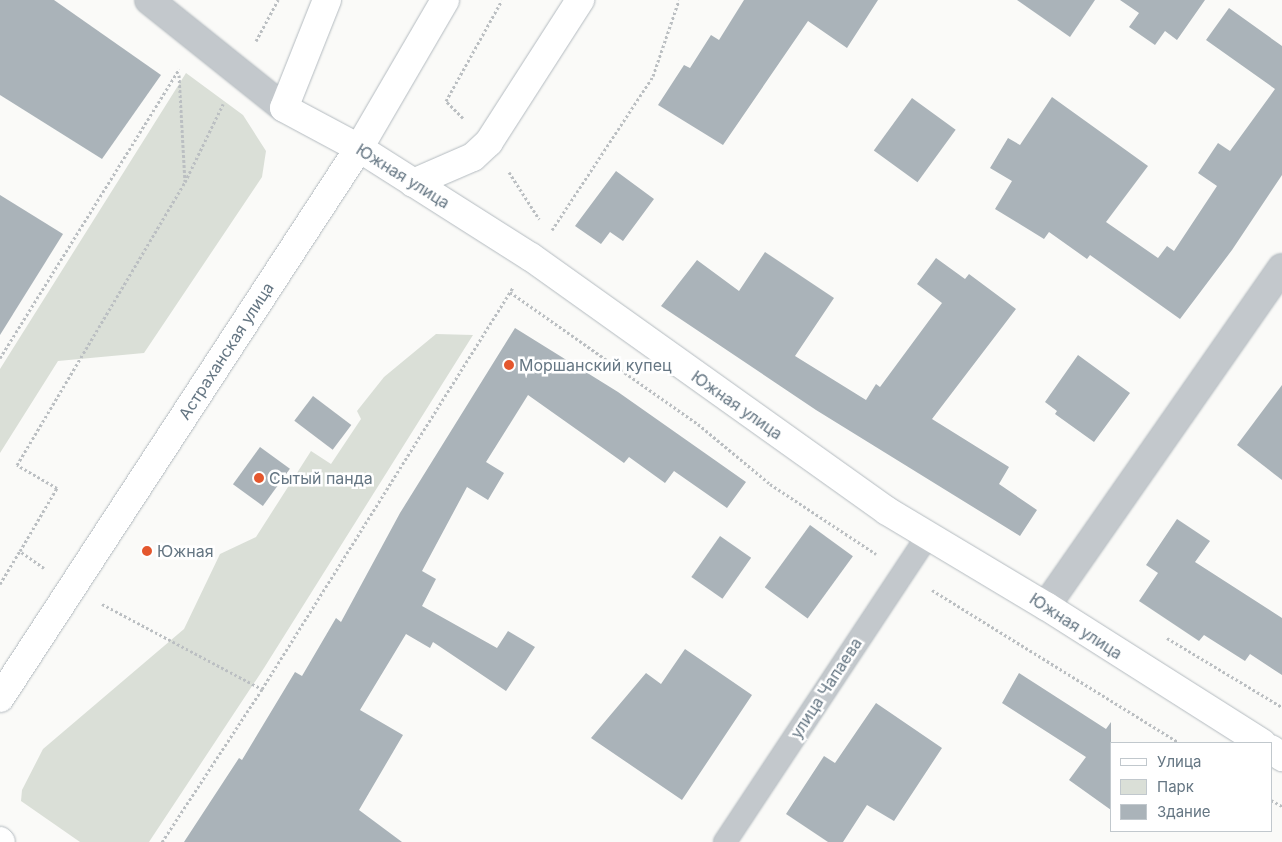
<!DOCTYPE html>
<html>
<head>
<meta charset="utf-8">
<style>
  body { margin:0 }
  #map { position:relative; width:1282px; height:842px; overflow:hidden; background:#fafaf8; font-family:Inter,sans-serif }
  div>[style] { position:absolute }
  .green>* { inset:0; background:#dadfd7 }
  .building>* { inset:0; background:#aab3b9; transform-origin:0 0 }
  .path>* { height:3px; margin-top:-1.5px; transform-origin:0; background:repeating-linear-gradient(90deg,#bbbfc2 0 2.5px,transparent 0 5px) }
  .roads { filter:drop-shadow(0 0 1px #b3babf) drop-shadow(0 0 1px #b3babf) }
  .lane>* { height:22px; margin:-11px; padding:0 11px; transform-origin:11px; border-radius:11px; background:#c3c8cc }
  .street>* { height:28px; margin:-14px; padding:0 14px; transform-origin:14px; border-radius:14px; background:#c3c8cc }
  .secondary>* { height:28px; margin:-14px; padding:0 14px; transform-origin:14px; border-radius:14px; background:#fff }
  .primary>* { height:28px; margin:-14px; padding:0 14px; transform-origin:14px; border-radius:14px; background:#fff }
  .dots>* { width:14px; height:14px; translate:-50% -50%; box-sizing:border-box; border:2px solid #fff; border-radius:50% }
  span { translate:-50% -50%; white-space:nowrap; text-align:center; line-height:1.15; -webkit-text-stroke:5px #fff; paint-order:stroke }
  .street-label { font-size:16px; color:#657683 }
  .poi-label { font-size:16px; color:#657683 }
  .left { translate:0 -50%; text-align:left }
  .legend { position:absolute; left:1110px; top:742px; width:162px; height:90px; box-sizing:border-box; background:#fff; border:1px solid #c1c8cd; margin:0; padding:6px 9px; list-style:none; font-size:15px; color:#657683 }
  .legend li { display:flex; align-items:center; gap:10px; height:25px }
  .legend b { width:25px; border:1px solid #c1c8cd }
</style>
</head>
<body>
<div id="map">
  <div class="green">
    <i style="clip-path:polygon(186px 73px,243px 115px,266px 151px,262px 177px,144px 353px,58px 361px,0 453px,0 369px)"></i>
    <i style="clip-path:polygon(436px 334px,473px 335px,264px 668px,149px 842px,80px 842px,21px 801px,22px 790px,43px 749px,184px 629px,220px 554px,256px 537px,311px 451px,331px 464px,361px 419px,357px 411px,384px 377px)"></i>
  </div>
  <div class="building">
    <i style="clip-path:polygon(0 0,54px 0,161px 75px,102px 159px,0 95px)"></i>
    <i style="clip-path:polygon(744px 0,878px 0,847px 48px,808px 21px,723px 145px,658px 105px,684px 65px,690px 68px,711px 35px,719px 40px)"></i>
    <i style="clip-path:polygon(1017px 0,1095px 0,1070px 37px)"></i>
    <i style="clip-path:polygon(1120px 0,1205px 0,1177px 40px,1165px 31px,1155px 45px,1129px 27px,1139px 13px)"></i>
    <i style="clip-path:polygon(1229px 8px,1282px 46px,1282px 175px,1232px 250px,1180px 319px,1090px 255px,1087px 259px,1049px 232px,1044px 239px,995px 209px,1012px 181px,990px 168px,1008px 138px,1020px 145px,1052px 97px,1148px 166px,1106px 222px,1158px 258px,1167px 246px,1174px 251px,1217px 186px,1198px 173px,1218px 143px,1230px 151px,1275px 89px,1206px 40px)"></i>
    <i style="left:912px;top:98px;width:54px;height:65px;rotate:36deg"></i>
    <i style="clip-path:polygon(616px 171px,654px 199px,623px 241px,610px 232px,601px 244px,575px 226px)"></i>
    <i style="clip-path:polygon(0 195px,63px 234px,0 335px)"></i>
    <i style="clip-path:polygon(765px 252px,834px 298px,795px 356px,866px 400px,876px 384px,880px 387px,942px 303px,917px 284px,936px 258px,965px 279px,969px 274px,1016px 309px,932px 419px,1009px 467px,999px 484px,1037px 510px,1020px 536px,816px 410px,661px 306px,697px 260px,739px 291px)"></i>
    <i style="clip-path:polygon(515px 328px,618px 392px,746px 482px,727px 508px,674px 471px,665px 483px,629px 457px,624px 463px,528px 395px,486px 462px,504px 473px,488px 500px,467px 487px,422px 571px,436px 579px,422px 606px,497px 648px,508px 631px,535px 647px,506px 691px,433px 642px,430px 648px,406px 634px,360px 710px,403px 735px,359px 810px,402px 842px,184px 842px,239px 758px,242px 760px,295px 672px,302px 676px,336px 618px,341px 622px,400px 513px)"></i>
    <i style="clip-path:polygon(1078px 355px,1130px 393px,1094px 442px,1055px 414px,1057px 411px,1045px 402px)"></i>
    <i style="clip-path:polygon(1282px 385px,1282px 480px,1237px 445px)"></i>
    <i style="left:313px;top:396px;width:48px;height:31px;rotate:37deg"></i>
    <i style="left:260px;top:447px;width:37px;height:46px;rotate:36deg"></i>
    <i style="clip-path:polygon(1177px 519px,1210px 541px,1195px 562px,1282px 618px,1282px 675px,1250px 654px,1245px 661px,1204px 635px,1199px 641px,1139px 601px,1158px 573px,1146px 565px)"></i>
    <i style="left:810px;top:525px;width:53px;height:77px;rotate:36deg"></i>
    <i style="left:720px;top:536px;width:38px;height:50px;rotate:35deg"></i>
    <i style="clip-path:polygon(685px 649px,752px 695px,682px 800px,591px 738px,646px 673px,661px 684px)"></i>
    <i style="clip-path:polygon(1019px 673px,1106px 729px,1111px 722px,1111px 810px,1069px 780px,1086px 757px,1002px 703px)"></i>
    <i style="clip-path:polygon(876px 703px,942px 748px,894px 821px,867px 805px,843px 842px,828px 842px,786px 814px,824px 756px,835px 763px)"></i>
  </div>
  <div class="path">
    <i style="left:256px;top:41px;width:47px;rotate:-61.8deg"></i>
    <i style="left:179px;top:75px;width:106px;rotate:86.8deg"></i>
    <i style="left:463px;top:118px;width:24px;rotate:-135deg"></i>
    <i style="left:446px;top:101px;width:115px;rotate:-61deg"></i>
    <i style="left:509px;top:172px;width:56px;rotate:57.4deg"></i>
    <i style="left:552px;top:230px;width:184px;rotate:-56.7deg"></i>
    <i style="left:653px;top:76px;width:80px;rotate:-71.1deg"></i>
    <i style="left:510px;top:292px;width:230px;rotate:35.1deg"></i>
    <i style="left:698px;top:424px;width:94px;rotate:39.8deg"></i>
    <i style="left:770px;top:484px;width:127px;rotate:33.4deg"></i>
    <i style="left:0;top:358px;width:340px;rotate:-58.2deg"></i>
    <i style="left:44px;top:568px;width:29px;rotate:-145deg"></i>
    <i style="left:20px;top:551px;width:73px;rotate:-59.6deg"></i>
    <i style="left:57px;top:488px;width:46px;rotate:-150.1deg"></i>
    <i style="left:17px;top:465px;width:329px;rotate:-59.3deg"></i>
    <i style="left:185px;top:182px;width:87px;rotate:-64deg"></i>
    <i style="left:0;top:584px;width:39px;rotate:-59deg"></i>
    <i style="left:932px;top:590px;width:291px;rotate:31.7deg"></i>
    <i style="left:102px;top:604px;width:181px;rotate:28deg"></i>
    <i style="left:1167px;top:638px;width:134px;rotate:31deg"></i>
    <i style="left:1271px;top:800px;width:13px;rotate:29deg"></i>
    <i style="left:162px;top:842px;width:183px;rotate:-56.8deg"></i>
    <i style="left:262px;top:689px;width:474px;rotate:-58deg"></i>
  </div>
  <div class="roads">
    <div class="lane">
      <i style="left:725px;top:842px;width:368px;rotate:-56.5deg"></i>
    </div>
    <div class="street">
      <i style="left:149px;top:0;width:173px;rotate:38.7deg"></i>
      <i style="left:1046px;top:606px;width:412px;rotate:-55.1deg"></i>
    </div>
    <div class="secondary">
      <i style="left:327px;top:0;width:116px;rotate:111.7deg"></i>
      <i style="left:284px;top:108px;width:85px;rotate:28.1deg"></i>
      <i style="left:359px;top:148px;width:204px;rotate:32.4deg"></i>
      <i style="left:531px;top:257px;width:437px;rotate:35.5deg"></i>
      <i style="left:887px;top:511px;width:185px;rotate:30.9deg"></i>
      <i style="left:1046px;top:606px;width:256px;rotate:32.4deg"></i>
      <i style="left:413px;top:183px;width:65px;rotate:-23.4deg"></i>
      <i style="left:473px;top:157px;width:22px;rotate:-43deg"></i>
      <i style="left:489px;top:142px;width:169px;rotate:-57.3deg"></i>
      <i style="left:1271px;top:749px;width:14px;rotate:36deg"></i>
      <i style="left:0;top:841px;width:1px;rotate:45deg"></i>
    </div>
    <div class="primary">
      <i style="left:0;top:698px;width:657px;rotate:-56.87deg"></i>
      <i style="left:359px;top:148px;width:171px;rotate:-59.8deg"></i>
    </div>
  </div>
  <div class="dots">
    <i style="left:509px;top:365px;background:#e4572e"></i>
    <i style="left:259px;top:478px;background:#e4572e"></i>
    <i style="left:147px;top:551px;background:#e4572e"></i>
  </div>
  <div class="street-label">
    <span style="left:403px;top:176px;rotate:32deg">Южная улица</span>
    <span style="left:226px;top:351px;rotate:-57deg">Астраханская улица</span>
    <span style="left:737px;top:405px;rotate:35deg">Южная улица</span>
    <span style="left:1076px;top:626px;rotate:33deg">Южная улица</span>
    <span style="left:826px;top:688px;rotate:-57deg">улица Чапаева</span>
  </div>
  <div class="poi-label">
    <span class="left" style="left:519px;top:365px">Моршанский купец</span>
    <span class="left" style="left:269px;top:478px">Сытый панда</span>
    <span class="left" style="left:157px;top:551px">Южная</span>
  </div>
  <ul class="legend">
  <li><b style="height:6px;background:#fff"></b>Улица</li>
  <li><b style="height:14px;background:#dadfd7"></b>Парк</li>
  <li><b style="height:14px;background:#aab3b9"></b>Здание</li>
  </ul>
</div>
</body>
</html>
